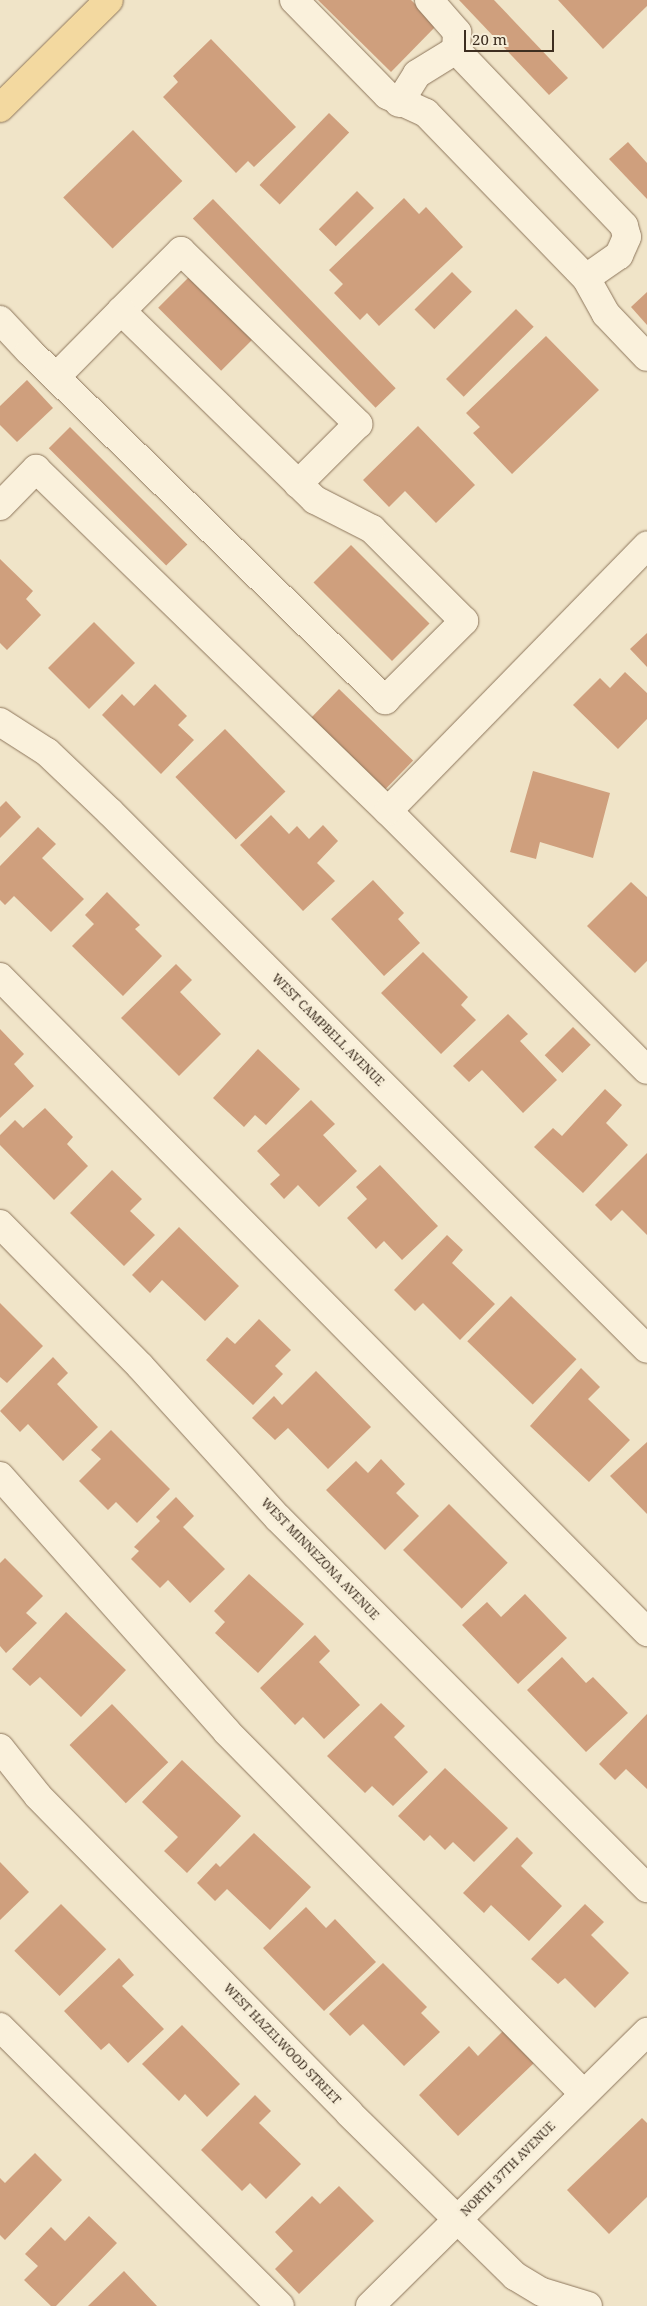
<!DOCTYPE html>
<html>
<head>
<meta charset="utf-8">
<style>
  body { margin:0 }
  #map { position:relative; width:647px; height:2306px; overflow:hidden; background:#f0e4c8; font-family:"Noto Serif",serif }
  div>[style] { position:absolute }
  .building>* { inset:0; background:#cf9f7d; transform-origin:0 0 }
  .roads { filter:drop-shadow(0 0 1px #8d765c) drop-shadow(0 0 1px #8d765c) }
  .minor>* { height:28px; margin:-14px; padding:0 14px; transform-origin:14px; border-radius:14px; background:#faf1dc }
  .major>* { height:28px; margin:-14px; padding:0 14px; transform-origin:14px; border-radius:14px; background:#f3d9a0 }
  span { translate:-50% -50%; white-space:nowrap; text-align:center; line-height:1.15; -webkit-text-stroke:5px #f7eed8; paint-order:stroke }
  .street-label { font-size:12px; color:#3d2e20 }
  .scale { position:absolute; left:464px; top:30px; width:90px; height:22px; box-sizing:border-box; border:2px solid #3d2e20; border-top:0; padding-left:6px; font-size:15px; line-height:18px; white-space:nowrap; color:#3d2e20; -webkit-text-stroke:4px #f7eed8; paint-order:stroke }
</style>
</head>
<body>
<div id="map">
  <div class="building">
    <i style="clip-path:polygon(318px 0,411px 0,437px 25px,391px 72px)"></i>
    <i style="clip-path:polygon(459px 0,494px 0,568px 78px,549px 95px)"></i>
    <i style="clip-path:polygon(558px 0,647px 0,647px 6px,603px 49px)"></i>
    <i style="clip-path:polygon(211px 39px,296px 127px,254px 167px,248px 161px,236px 173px,163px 97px,178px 82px,173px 76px)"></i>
    <i style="left:329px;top:113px;width:28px;height:100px;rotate:44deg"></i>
    <i style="left:133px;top:130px;width:71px;height:97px;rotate:46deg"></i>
    <i style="clip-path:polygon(628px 142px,647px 163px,647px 199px,609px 159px)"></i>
    <i style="left:357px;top:191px;width:24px;height:54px;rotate:45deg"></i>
    <i style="clip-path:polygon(404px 198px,419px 214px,426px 207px,463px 247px,379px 326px,367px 313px,360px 320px,334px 293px,343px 284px,329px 270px)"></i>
    <i style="left:213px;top:199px;width:263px;height:28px;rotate:46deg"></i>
    <i style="left:452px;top:272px;width:28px;height:53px;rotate:45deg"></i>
    <i style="left:190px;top:276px;width:89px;height:45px;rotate:45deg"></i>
    <i style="clip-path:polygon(647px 292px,647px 325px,631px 307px)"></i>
    <i style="left:516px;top:309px;width:25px;height:99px;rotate:45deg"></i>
    <i style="clip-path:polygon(546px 336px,599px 390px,512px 474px,473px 433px,480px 427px,466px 413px)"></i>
    <i style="clip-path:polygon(27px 380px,53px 408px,17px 442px,0 425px,0 406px)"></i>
    <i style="clip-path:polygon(418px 426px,475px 485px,436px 523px,405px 491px,389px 507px,363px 480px)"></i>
    <i style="left:70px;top:427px;width:166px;height:30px;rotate:45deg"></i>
    <i style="left:351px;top:545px;width:111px;height:53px;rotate:45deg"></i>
    <i style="clip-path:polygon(0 559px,33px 591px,26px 599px,41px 615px,7px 650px,0 643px)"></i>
    <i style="left:94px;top:622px;width:58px;height:65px;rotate:45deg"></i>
    <i style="clip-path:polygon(647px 633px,647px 667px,630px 649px)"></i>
    <i style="clip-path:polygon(625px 672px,647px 693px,647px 719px,618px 749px,573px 705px,600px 678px,610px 688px)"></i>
    <i style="clip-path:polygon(155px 684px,187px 716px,178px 725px,194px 740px,161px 774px,102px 715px,122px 694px,134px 706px)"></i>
    <i style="left:339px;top:689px;width:103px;height:40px;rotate:44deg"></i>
    <i style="left:225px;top:729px;width:87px;height:69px;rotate:46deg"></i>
    <i style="clip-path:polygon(533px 771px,610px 793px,593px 858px,540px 842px,536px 859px,510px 852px)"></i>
    <i style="clip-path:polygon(6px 801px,21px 817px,0 838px,0 807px)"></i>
    <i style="clip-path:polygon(271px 815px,289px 834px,297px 826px,309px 839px,323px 825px,338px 841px,317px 863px,335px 881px,303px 911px,240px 845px)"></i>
    <i style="clip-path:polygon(38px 827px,56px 844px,42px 858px,84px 899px,51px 932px,14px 896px,5px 905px,0 900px,0 866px)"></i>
    <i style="clip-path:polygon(373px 880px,404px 913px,398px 919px,420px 943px,384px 976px,331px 919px)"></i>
    <i style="clip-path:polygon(631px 882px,647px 897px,647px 961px,635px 973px,587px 926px)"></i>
    <i style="clip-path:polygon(107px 892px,140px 925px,135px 929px,162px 956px,123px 996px,72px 946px,94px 924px,85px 915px)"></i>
    <i style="clip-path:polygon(423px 952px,468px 997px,461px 1005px,476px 1020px,441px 1054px,381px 993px)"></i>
    <i style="clip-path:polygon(176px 964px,192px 980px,180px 992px,221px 1034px,179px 1076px,121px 1018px)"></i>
    <i style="clip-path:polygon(508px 1014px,528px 1034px,520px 1041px,557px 1080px,523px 1113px,482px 1070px,469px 1082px,453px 1066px)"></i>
    <i style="left:573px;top:1027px;width:25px;height:40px;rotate:45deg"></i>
    <i style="clip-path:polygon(0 1029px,24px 1054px,14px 1064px,34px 1086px,0 1118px)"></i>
    <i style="clip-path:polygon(258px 1049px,300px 1089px,266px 1125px,255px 1115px,244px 1127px,213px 1098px)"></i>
    <i style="clip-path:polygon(605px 1089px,622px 1105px,606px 1123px,628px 1145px,583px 1193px,534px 1147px,553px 1128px,562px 1136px)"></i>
    <i style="clip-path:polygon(311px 1100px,335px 1124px,323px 1135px,357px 1171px,319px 1207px,298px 1185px,284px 1199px,270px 1184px,280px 1175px,257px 1151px)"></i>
    <i style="clip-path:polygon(45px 1108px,73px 1137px,67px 1144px,88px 1166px,54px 1200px,0 1145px,0 1135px,15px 1120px,23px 1128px)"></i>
    <i style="clip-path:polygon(647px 1153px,647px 1235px,622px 1210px,611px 1221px,595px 1205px)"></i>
    <i style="clip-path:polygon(380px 1165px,438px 1226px,402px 1260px,384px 1241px,376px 1249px,347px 1218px,367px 1199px,356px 1187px)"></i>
    <i style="clip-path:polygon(112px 1170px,142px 1199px,130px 1211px,155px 1235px,124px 1266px,70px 1213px)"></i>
    <i style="clip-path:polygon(179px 1227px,239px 1286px,205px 1321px,162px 1280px,150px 1293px,132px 1275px)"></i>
    <i style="clip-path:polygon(447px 1235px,463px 1250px,452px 1263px,495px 1304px,460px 1340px,423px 1303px,415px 1311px,394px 1290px)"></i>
    <i style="left:511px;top:1296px;width:91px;height:63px;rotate:44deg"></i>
    <i style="clip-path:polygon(0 1303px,43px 1346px,7px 1383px,0 1377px)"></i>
    <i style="clip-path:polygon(259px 1319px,291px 1350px,275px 1366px,283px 1374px,253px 1405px,206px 1360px,227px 1337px,235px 1344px)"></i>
    <i style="clip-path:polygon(53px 1357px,68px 1373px,57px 1384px,98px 1427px,63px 1461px,28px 1424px,20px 1432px,0 1411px)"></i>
    <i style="clip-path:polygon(581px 1368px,600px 1387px,588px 1399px,630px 1440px,589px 1482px,530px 1426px)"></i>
    <i style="clip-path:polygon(316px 1371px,371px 1427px,328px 1469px,288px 1428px,275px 1440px,252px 1418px,274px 1396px,282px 1405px)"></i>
    <i style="clip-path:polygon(111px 1430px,170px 1489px,137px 1523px,116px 1502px,108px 1510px,79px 1481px,101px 1459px,91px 1450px)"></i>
    <i style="clip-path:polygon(647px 1442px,647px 1514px,610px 1476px)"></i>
    <i style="clip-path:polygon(381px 1459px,405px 1484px,396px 1493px,419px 1516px,385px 1550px,326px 1490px,356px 1461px,368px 1473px)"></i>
    <i style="clip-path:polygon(176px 1497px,194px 1516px,183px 1527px,225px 1569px,190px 1603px,168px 1580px,160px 1588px,131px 1559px,139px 1551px,134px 1547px,160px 1521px,156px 1517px)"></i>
    <i style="left:449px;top:1504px;width:83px;height:65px;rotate:45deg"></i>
    <i style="clip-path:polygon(5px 1558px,43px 1596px,26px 1613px,37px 1623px,6px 1653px,0 1646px,0 1563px)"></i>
    <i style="clip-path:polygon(249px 1574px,304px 1624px,258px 1673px,215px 1633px,225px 1622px,214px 1611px)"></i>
    <i style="clip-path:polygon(525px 1594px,567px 1638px,518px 1684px,462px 1625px,487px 1602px,501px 1617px)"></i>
    <i style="clip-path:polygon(66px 1612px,126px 1670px,81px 1717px,40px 1677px,30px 1686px,12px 1669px)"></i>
    <i style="clip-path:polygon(315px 1635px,330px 1651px,319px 1662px,360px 1705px,324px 1739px,303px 1717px,295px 1725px,260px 1688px)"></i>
    <i style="clip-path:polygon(562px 1657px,586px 1683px,593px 1677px,628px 1713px,586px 1752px,527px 1690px)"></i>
    <i style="clip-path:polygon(381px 1703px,405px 1726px,394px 1737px,428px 1772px,393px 1806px,372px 1786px,365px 1793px,327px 1756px)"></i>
    <i style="left:112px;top:1704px;width:81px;height:59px;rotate:46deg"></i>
    <i style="clip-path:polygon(647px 1714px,647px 1789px,626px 1769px,615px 1780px,599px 1764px)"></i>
    <i style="clip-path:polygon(182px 1760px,241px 1816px,187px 1873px,164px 1851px,178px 1837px,142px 1802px)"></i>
    <i style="clip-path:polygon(445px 1768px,508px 1828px,474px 1862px,453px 1842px,445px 1850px,430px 1835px,424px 1841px,398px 1816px)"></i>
    <i style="clip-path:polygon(254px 1833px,311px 1887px,270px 1930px,227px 1889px,215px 1901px,197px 1883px,216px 1863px,220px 1867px)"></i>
    <i style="clip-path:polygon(517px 1837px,533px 1853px,521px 1866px,562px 1906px,529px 1941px,491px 1905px,484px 1913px,463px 1893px)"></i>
    <i style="clip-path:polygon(0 1862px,29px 1892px,0 1920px)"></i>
    <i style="left:61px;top:1904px;width:64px;height:66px;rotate:45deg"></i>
    <i style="clip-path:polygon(585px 1904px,604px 1922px,591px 1935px,629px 1973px,595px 2008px,565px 1978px,558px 1984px,531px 1959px)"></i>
    <i style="clip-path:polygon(306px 1907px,326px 1928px,335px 1919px,376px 1962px,324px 2011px,263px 1948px)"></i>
    <i style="clip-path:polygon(119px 1958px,134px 1975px,122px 1986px,164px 2029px,128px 2063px,109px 2043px,101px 2050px,64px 2011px)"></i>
    <i style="clip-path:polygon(383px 1963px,427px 2007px,421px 2013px,440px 2032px,404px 2066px,363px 2024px,350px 2036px,329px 2014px)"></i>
    <i style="clip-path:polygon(182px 2025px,240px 2084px,207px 2117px,185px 2094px,179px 2101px,142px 2064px)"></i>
    <i style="clip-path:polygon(503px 2031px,534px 2063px,458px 2136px,419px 2095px,469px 2046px,478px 2056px)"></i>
    <i style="clip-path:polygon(255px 2095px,271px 2111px,259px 2123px,301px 2164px,266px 2199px,250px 2183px,242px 2191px,201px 2150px)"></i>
    <i style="clip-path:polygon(642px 2118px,647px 2123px,647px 2197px,609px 2234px,567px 2190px)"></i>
    <i style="clip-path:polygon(35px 2153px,62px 2180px,5px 2240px,0 2235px,0 2178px,5px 2183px)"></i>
    <i style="clip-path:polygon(339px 2186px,374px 2221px,299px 2294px,275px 2269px,293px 2251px,275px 2232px,312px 2196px,320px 2204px)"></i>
    <i style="clip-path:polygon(89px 2216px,117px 2243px,56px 2306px,51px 2306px,24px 2280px,38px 2266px,25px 2254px,51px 2227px,65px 2241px)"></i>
    <i style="clip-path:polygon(124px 2271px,157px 2306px,88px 2306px)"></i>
  </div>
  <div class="roads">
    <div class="minor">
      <i style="left:294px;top:0;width:133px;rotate:45.6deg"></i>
      <i style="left:387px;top:95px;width:43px;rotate:24.8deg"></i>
      <i style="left:426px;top:113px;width:230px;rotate:45.9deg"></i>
      <i style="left:586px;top:278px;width:41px;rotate:60.9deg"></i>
      <i style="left:606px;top:314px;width:59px;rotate:46.4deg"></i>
      <i style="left:429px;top:0;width:43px;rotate:48.8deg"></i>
      <i style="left:457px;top:32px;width:18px;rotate:93deg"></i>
      <i style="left:456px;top:50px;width:243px;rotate:46.3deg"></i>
      <i style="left:624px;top:226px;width:11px;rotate:75deg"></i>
      <i style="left:627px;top:237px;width:20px;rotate:114deg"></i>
      <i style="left:619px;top:255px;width:40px;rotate:145.1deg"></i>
      <i style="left:399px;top:103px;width:34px;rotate:-58deg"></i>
      <i style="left:417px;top:74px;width:46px;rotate:-31.6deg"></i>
      <i style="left:121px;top:311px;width:85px;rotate:-45deg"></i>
      <i style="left:181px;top:251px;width:248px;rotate:44.3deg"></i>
      <i style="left:358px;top:424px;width:85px;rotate:135deg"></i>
      <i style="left:0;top:320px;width:42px;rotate:46.9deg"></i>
      <i style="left:29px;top:351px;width:499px;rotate:44.4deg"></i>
      <i style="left:385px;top:700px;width:112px;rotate:-45deg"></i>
      <i style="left:464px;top:621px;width:130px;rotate:-135deg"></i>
      <i style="left:372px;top:529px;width:64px;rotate:-153deg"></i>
      <i style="left:315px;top:500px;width:271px;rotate:-135.7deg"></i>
      <i style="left:121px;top:311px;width:93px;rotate:134.6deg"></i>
      <i style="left:0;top:506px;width:52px;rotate:-45.8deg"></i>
      <i style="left:36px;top:469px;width:491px;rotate:44.2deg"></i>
      <i style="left:388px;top:811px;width:366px;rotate:45deg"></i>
      <i style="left:0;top:722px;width:56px;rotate:32.6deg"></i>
      <i style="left:47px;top:752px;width:87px;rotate:43.6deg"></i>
      <i style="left:110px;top:812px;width:759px;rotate:45deg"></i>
      <i style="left:388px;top:811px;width:371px;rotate:-45.7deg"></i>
      <i style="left:0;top:977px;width:921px;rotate:45.35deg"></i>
      <i style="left:0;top:1224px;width:199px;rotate:45.4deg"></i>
      <i style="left:140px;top:1366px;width:205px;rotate:47.8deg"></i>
      <i style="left:278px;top:1518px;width:523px;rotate:45.08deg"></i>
      <i style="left:0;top:1476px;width:342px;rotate:48.4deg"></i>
      <i style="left:227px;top:1732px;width:508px;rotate:45.4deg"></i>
      <i style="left:0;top:1748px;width:61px;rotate:51.6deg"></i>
      <i style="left:38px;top:1796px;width:444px;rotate:45.5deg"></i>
      <i style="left:349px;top:2113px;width:233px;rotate:44.5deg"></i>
      <i style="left:515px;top:2276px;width:31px;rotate:31deg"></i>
      <i style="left:542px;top:2292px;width:48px;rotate:16.9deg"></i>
      <i style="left:0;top:2027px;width:395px;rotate:44.9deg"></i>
      <i style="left:370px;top:2306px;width:390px;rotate:-44.7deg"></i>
    </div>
    <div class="major">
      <i style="left:0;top:108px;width:153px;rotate:-44.7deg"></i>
    </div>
  </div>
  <div class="street-label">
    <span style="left:328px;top:1030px;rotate:45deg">WEST CAMPBELL AVENUE</span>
    <span style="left:320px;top:1559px;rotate:46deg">WEST MINNEZONA AVENUE</span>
    <span style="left:282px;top:2044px;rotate:46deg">WEST HAZELWOOD STREET</span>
    <span style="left:508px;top:2169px;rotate:-45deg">NORTH 37TH AVENUE</span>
  </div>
  <div class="scale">20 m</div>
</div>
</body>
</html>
